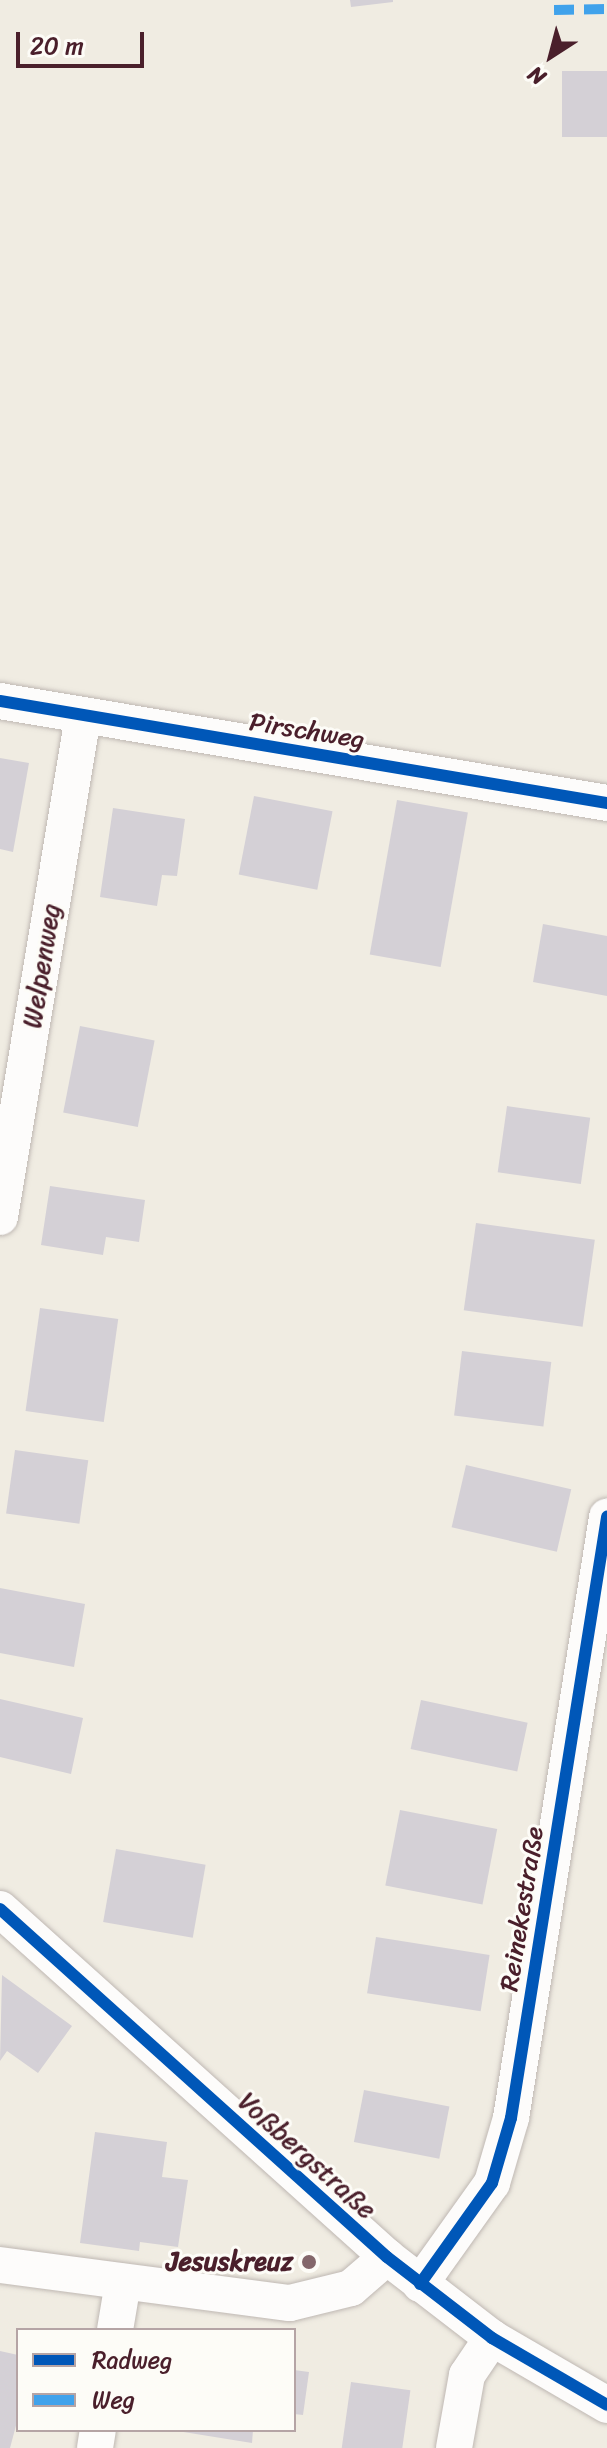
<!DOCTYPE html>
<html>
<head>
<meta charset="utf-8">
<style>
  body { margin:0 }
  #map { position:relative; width:607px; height:2448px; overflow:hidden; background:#f0ece2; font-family:Sriracha,sans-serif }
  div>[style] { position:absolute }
  .building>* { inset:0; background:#d4d0d6; transform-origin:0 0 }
  .roads { filter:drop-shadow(0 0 2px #bfb8b3) drop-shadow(0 0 2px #bfb8b3) }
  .minor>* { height:36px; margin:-18px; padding:0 18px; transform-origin:18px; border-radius:18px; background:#fdfcfb }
  .quiet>* { height:10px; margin-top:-5px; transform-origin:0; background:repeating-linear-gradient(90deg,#40a2eb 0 20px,transparent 0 30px) }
  .cycleway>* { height:12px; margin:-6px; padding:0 6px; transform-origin:6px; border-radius:6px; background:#0057b8 }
  .dots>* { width:22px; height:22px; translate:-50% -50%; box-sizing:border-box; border:4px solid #fdfcf7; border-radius:50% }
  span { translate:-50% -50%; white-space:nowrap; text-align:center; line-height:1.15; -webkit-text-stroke:6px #fdfcf7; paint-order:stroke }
  .street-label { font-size:26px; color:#4a1f2b }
  .poi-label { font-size:26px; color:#4a1f2b; font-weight:700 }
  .right { translate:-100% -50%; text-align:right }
  .legend { position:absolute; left:16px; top:2328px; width:280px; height:104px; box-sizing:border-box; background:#fdfcf7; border:2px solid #b5a4a5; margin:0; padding:10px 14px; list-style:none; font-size:24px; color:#4a1f2b }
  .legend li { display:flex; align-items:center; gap:16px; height:40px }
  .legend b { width:40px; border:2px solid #b5a4a5 }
  .north { position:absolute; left:511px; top:16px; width:80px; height:80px; -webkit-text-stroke:6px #fdfcf7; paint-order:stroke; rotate:216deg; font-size:22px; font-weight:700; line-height:32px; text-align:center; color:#4a1f2b }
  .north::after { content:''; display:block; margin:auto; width:28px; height:36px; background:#4a1f2b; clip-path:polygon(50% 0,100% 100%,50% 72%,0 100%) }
  .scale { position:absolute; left:16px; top:32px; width:128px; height:36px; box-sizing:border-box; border:4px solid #4a1f2b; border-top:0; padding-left:10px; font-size:24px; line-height:28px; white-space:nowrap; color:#4a1f2b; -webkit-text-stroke:6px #fdfcf7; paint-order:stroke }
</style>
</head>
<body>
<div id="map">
  <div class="building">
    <i style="clip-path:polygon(350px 0,393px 0,393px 2px,351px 7px)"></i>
    <i style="left:607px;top:71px;width:66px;height:45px;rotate:90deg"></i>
    <i style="clip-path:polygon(0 758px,29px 763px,13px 852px,0 849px)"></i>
    <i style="left:254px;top:796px;width:80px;height:80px;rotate:11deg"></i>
    <i style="left:397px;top:800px;width:72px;height:157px;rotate:10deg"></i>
    <i style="clip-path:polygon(113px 808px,185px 819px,177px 876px,162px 875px,157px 906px,100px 897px)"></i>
    <i style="clip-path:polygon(543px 924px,607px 936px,607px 996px,533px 982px)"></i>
    <i style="left:80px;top:1026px;width:76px;height:88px;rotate:11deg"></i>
    <i style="left:507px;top:1106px;width:84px;height:67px;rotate:8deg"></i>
    <i style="clip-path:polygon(50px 1186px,145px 1200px,139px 1242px,106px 1237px,103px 1255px,41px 1245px)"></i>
    <i style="left:476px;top:1223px;width:120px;height:88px;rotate:8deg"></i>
    <i style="left:40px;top:1308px;width:79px;height:104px;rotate:8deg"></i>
    <i style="left:462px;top:1351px;width:90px;height:65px;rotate:7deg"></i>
    <i style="left:15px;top:1450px;width:74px;height:64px;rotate:8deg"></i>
    <i style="left:466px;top:1465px;width:108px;height:64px;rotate:13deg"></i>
    <i style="clip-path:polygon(0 1588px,85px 1604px,74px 1667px,0 1653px)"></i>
    <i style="clip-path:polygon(0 1699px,83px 1718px,71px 1774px,0 1757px)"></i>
    <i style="left:421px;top:1700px;width:109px;height:50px;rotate:12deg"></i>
    <i style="left:400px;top:1810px;width:99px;height:77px;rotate:11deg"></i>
    <i style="left:116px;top:1849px;width:91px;height:74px;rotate:10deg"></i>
    <i style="left:376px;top:1937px;width:115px;height:57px;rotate:9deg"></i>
    <i style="clip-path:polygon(2px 1975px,72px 2026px,38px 2073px,7px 2051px,0 2061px)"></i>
    <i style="left:364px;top:2090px;width:87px;height:53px;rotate:11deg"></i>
    <i style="clip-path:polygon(95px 2132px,167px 2142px,162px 2177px,188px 2180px,178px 2247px,140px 2242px,139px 2251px,80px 2243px)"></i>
    <i style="clip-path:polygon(0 2351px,18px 2355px,18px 2418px,10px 2448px,0 2448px)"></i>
    <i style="clip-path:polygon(294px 2370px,309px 2372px,303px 2415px,294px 2414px)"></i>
    <i style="left:351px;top:2382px;width:60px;height:67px;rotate:8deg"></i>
    <i style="clip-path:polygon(171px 2430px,253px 2430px,252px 2443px)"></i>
  </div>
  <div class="roads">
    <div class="minor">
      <i style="left:0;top:701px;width:616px;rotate:9.54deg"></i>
      <i style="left:0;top:1217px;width:508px;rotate:-80.59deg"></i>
      <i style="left:0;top:1909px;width:520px;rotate:41.96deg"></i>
      <i style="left:387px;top:2257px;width:133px;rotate:37.6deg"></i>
      <i style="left:492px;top:2338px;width:133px;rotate:30.2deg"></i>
      <i style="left:0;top:2265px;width:292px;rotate:7.5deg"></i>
      <i style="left:290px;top:2303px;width:63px;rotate:-13.8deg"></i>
      <i style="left:351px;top:2288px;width:48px;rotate:-40.7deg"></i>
      <i style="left:420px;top:2284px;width:124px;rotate:-54.5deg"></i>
      <i style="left:492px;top:2183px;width:68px;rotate:-73.7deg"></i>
      <i style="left:511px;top:2118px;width:609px;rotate:-80.92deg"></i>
      <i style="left:115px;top:2330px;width:49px;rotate:-80.5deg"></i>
      <i style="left:95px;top:2448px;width:18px;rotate:-81deg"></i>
      <i style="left:454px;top:2448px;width:74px;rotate:-79.9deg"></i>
      <i style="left:467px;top:2375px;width:45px;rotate:-56deg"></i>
    </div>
  </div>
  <div class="quiet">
    <i style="left:554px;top:10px;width:53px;rotate:-1.1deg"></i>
  </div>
  <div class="cycleway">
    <i style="left:0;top:701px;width:616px;rotate:9.54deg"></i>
    <i style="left:0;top:1909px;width:520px;rotate:41.96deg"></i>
    <i style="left:387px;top:2257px;width:133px;rotate:37.6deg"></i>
    <i style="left:492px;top:2338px;width:133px;rotate:30.2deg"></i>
    <i style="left:420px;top:2284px;width:124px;rotate:-54.5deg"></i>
    <i style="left:492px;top:2183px;width:68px;rotate:-73.7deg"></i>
    <i style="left:511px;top:2118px;width:609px;rotate:-80.92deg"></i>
  </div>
  <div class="dots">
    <i style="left:309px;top:2262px;background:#84676b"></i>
  </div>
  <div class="street-label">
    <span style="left:307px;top:731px;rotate:9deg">Pirschweg</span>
    <span style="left:42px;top:966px;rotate:-81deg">Welpenweg</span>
    <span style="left:522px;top:1909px;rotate:-81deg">Reinekestraße</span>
    <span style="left:307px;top:2156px;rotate:42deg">Voßbergstraße</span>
  </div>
  <div class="poi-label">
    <span class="right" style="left:293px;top:2262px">Jesuskreuz</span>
  </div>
  <ul class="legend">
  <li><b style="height:10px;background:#0057b8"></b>Radweg</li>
  <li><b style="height:10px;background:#40a2eb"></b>Weg</li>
  </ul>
  <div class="north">N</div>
  <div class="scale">20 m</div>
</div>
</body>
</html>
